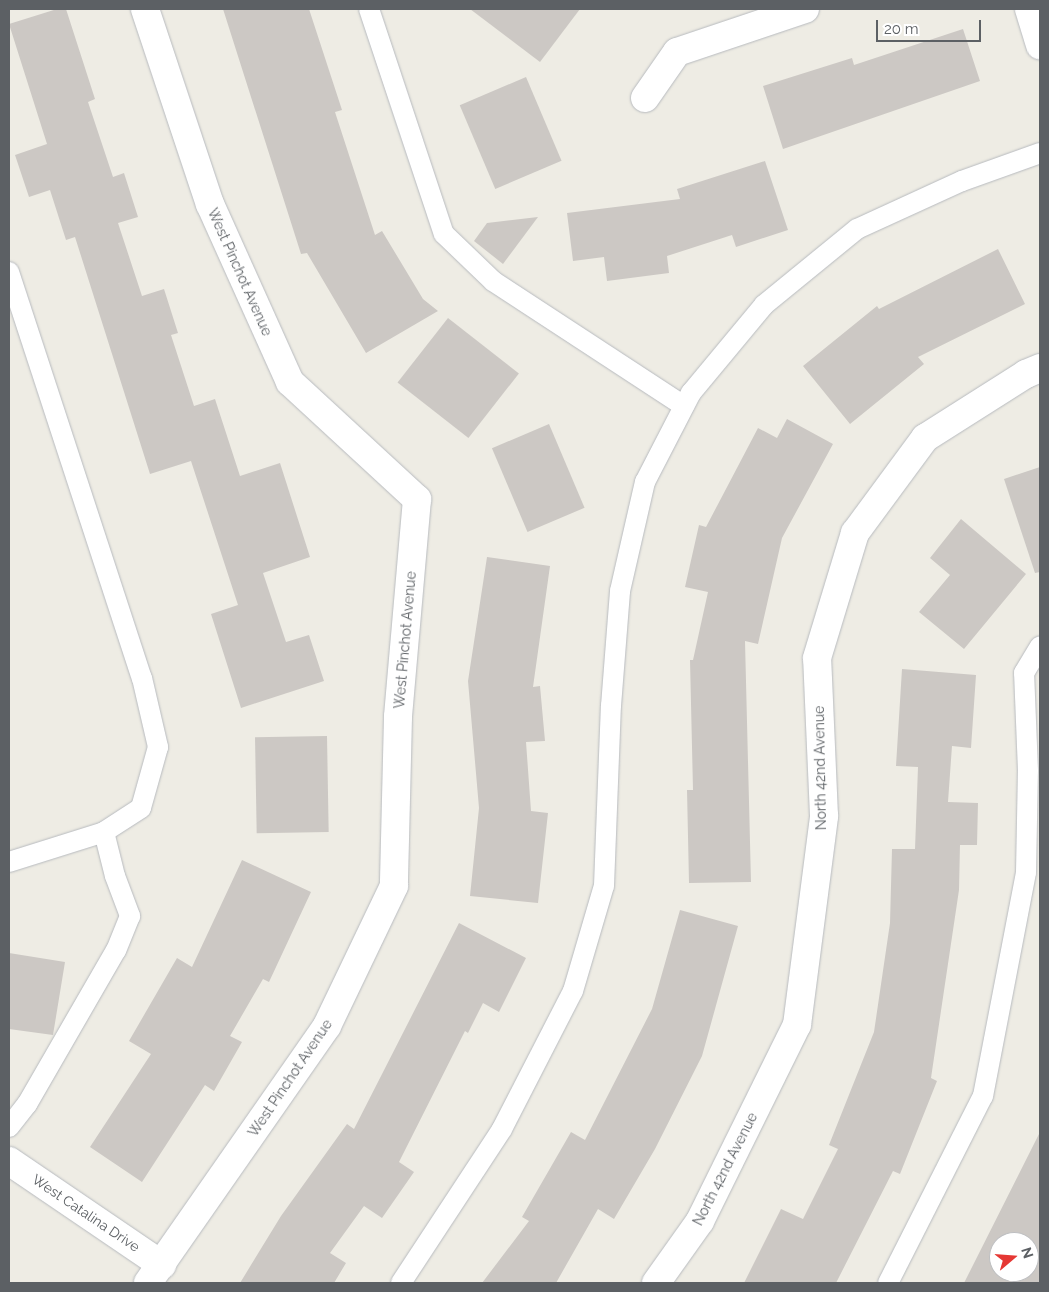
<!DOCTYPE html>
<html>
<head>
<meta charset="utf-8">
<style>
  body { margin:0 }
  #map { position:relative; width:1049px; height:1292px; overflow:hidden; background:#eeece4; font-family:Raleway,sans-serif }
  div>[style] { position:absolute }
  .building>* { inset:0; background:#ccc8c4; transform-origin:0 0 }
  .roads { filter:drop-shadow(0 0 1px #b7babe) drop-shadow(0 0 1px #b7babe) }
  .service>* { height:20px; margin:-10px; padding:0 10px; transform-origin:10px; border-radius:10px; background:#fff }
  .minor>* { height:28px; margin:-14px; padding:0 14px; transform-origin:14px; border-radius:14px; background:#fff }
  span { translate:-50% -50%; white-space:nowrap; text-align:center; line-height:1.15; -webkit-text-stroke:4px #fff; paint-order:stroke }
  .street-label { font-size:14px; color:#5c6064 }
  .frame { position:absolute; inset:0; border:10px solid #5c6064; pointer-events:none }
  .north { position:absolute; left:989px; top:1232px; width:50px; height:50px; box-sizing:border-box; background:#fff; border:1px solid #bebfc1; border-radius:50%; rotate:72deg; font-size:14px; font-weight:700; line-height:20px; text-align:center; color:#5c6064 }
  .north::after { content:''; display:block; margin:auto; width:18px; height:22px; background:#e53834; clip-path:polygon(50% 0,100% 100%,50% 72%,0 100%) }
  .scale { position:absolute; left:876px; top:20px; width:105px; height:22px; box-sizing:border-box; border:2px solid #5c6064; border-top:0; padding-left:6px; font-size:15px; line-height:18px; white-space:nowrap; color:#5c6064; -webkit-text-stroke:4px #fff; paint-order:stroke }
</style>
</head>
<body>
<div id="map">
  <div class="building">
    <i style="clip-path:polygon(57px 9px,66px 9px,95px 99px,88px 102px,113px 177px,124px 173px,138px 217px,118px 223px,142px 296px,164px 289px,178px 333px,171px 335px,194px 406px,215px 399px,240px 476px,280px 463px,310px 557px,263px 573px,286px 642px,309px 635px,324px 681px,241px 708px,211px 614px,238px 605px,191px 461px,150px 474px,75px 237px,66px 240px,50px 190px,29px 197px,15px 155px,47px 144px,9px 24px)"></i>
    <i style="clip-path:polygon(223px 9px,309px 9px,342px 110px,335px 112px,375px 235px,382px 231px,423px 299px,438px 311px,366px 353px,307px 253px,301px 254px)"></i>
    <i style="clip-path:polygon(470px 9px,580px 9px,540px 62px)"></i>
    <i style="clip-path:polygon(963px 29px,980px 81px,783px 149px,763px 86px,852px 58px,854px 65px)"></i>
    <i style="left:526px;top:77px;width:91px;height:72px;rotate:67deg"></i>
    <i style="clip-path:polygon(765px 161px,788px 230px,736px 247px,732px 235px,667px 256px,669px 273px,607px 281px,604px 257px,573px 261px,567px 213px,680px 199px,677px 189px)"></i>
    <i style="clip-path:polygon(538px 217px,503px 264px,474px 241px,487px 223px)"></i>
    <i style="clip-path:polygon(998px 249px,1025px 304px,918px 357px,924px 364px,850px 424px,803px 366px,877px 306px,879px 309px)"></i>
    <i style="left:448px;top:318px;width:90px;height:82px;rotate:38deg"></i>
    <i style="clip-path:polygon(787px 419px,833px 444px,782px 538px,758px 644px,745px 641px,751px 882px,689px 883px,687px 790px,693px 790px,690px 660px,693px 660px,708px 592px,685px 587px,699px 525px,706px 527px,758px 428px,777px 438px)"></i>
    <i style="left:549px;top:424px;width:91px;height:62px;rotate:67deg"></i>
    <i style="clip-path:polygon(1040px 467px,1040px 572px,1035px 573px,1004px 479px)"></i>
    <i style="clip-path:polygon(961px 519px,1026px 574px,964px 649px,919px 612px,950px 575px,930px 558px)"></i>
    <i style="clip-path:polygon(487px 557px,550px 566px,533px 687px,540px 686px,545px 741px,526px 742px,531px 811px,548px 813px,538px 903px,470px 896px,479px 808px,468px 681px)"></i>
    <i style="clip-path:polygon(902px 669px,976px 675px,971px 748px,952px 746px,948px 802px,978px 803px,977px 845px,960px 845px,959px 890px,931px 1078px,937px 1081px,900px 1174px,893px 1171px,836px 1283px,744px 1283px,781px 1209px,803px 1219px,838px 1149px,829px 1145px,874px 1032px,890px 923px,892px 849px,915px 849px,918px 767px,896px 766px)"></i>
    <i style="left:327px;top:736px;width:96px;height:72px;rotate:89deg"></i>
    <i style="clip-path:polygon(242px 860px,311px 892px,269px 982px,263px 979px,230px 1036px,242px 1042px,214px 1091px,205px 1085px,142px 1182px,90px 1147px,151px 1054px,129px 1041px,177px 958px,192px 967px)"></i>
    <i style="clip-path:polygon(680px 910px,738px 926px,702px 1056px,655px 1149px,614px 1219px,598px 1209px,556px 1283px,482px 1283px,529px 1221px,522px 1217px,571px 1132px,585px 1140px,652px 1009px)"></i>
    <i style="clip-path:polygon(459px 923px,526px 958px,499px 1012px,483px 1003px,468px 1033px,465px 1031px,399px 1162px,414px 1172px,382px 1218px,364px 1206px,330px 1253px,346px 1263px,334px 1283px,240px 1283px,281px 1216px,347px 1124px,354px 1129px)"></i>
    <i style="clip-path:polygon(9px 953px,65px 962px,53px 1035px,9px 1029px)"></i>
    <i style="clip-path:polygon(evenodd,1040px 1132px,1040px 1283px,964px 1283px,1040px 1132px,999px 1242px,1029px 1242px,1029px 1272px,999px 1272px,999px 1242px)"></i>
  </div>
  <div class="roads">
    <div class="service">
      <i style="left:369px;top:9px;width:237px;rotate:71.6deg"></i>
      <i style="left:444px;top:234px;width:68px;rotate:43.8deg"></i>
      <i style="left:493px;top:281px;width:228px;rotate:33.2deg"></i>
      <i style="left:9px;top:272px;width:427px;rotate:71.9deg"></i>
      <i style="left:142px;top:678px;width:71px;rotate:76.9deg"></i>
      <i style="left:158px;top:747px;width:63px;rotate:105.6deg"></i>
      <i style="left:141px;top:808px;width:44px;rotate:147deg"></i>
      <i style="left:104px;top:832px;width:45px;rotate:76deg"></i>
      <i style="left:115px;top:876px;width:43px;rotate:69.4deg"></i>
      <i style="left:130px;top:916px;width:37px;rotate:112deg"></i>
      <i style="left:116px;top:950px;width:178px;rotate:120deg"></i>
      <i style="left:27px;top:1104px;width:29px;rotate:128deg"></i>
      <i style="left:9px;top:862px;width:100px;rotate:-17.5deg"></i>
      <i style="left:401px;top:1283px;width:184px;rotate:-56.7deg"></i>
      <i style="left:502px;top:1129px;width:155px;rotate:-62.8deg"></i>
      <i style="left:573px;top:991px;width:109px;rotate:-73.6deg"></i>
      <i style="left:604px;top:886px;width:180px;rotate:-87.8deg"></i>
      <i style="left:611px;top:706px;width:115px;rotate:-85.5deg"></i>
      <i style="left:620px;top:591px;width:112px;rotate:-77.1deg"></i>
      <i style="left:645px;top:482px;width:100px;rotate:-62.7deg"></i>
      <i style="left:691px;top:393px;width:114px;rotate:-50.3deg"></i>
      <i style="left:764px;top:305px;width:120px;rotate:-39.3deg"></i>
      <i style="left:857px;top:229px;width:115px;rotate:-24.6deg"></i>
      <i style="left:962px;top:181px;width:83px;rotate:-19.7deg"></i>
      <i style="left:888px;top:1283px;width:210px;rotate:-63.1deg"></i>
      <i style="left:983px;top:1096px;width:228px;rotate:-79.1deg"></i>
      <i style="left:1026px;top:872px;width:101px;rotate:-88.9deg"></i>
      <i style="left:1028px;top:771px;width:98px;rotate:-92.3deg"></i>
      <i style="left:1024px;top:673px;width:31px;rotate:-59deg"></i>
    </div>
    <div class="minor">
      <i style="left:145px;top:9px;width:206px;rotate:71.6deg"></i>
      <i style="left:210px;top:204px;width:195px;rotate:65.8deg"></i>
      <i style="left:290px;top:382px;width:173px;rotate:42.7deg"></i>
      <i style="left:417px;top:499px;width:219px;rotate:95deg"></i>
      <i style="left:398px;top:717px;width:169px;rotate:91.4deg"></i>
      <i style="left:394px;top:886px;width:155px;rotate:115.6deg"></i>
      <i style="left:327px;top:1026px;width:313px;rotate:124.9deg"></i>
      <i style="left:1029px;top:9px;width:38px;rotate:73deg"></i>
      <i style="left:645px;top:98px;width:56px;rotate:-55.2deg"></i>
      <i style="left:677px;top:52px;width:135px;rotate:-18.6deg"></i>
      <i style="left:9px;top:1161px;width:185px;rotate:34.2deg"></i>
      <i style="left:656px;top:1283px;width:76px;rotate:-54.6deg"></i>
      <i style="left:700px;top:1221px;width:219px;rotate:-63.7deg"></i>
      <i style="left:797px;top:1025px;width:211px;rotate:-82.6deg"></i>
      <i style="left:824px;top:816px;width:158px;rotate:-92.5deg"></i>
      <i style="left:817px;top:658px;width:131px;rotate:-73.1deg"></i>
      <i style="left:855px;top:533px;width:118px;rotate:-53.6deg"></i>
      <i style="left:925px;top:438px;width:120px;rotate:-32.4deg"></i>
      <i style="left:1026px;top:374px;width:15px;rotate:-23deg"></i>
    </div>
  </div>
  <div class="street-label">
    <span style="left:240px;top:272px;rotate:66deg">West Pinchot Avenue</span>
    <span style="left:405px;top:640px;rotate:-85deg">West Pinchot Avenue</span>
    <span style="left:820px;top:768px;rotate:-91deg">North 42nd Avenue</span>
    <span style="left:290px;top:1078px;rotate:-56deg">West Pinchot Avenue</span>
    <span style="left:725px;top:1169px;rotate:-63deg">North 42nd Avenue</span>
    <span style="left:86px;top:1213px;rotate:34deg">West Catalina Drive</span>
  </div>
  <div class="frame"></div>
  <div class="north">N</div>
  <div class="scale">20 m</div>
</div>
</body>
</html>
